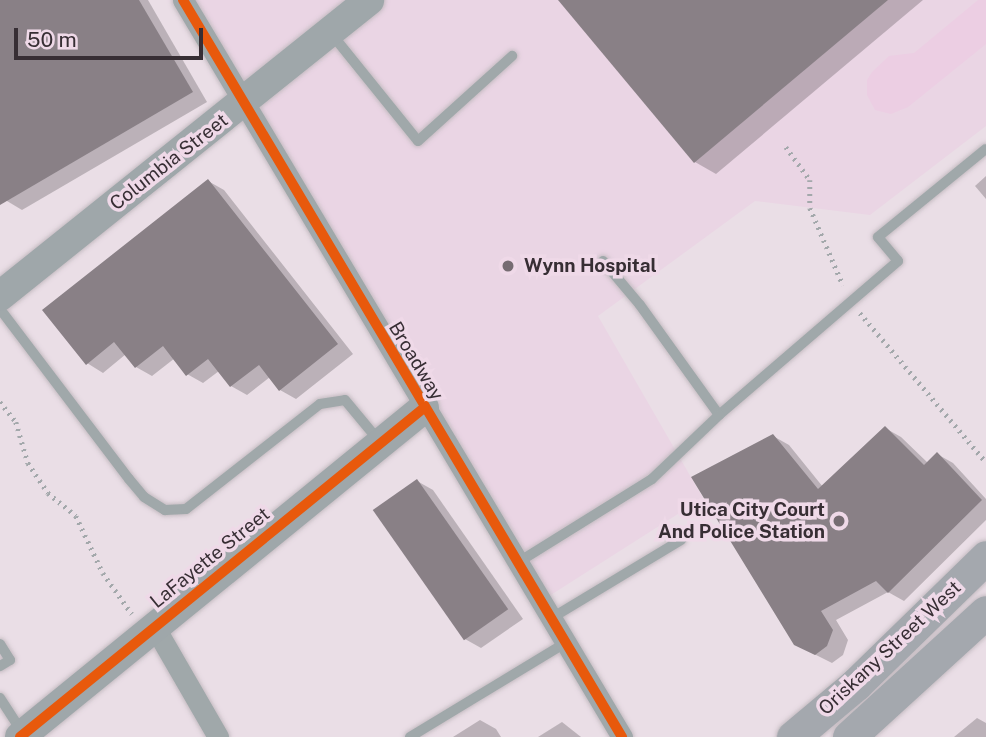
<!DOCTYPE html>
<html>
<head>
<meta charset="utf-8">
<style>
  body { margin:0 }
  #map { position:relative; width:986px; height:737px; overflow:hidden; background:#eadee6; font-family:"Public Sans",sans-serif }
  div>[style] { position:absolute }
  .built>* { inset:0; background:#ead5e4 }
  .green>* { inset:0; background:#eccee3 }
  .shadow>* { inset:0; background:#0003 }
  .building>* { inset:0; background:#898086; transform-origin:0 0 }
  .path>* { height:4.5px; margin-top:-2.25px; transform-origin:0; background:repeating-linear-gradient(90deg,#a3a8ab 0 2px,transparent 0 7px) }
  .roads { filter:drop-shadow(0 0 2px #c5bcc2) drop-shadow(0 0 2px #c5bcc2) }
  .lane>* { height:10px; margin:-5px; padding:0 5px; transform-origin:5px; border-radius:5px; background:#a0a8aa }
  .street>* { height:21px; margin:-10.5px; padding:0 10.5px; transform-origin:10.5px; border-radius:10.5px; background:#a0a8aa }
  .secondary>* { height:30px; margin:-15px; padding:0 15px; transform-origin:15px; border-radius:15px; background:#9fa7aa }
  .primary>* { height:33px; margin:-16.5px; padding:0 16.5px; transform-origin:16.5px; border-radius:16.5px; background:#a4a8ae }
  .cycleway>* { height:10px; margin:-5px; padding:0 5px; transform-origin:5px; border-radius:5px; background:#e8590c }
  .dots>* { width:19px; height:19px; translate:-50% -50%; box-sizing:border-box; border:4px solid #efd9e8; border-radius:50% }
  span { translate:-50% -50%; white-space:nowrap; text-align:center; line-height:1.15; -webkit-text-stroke:7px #efd9e8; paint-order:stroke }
  .street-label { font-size:19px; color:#372e34 }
  .poi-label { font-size:19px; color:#372e34; font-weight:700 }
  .left { translate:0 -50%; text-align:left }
  .right { translate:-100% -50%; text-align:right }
  .scale { position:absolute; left:14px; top:28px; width:189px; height:32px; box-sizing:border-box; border:4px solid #372e34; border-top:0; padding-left:9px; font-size:21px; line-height:24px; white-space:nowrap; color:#372e34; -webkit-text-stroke:5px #efd9e8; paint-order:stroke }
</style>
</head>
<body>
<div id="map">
  <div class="built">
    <i style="clip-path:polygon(191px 0,986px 0,986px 126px,870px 215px,755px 201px,598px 316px,703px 498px,546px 598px)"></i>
  </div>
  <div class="green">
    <i style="clip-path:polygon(978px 0,986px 0,986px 44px,908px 107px,891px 114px,875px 110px,867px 95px,867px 80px,872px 72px,889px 56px,914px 53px)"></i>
  </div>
  <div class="shadow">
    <i style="clip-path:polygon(0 0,148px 0,207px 102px,22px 210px,7px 201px,0 190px)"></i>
    <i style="clip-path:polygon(560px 0,923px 0,716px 174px,695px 162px)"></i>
    <i style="clip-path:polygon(986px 176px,986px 199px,975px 186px)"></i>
    <i style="clip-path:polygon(208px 181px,224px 190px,353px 354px,296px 399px,280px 390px,270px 377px,247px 395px,231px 386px,219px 371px,203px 383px,187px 374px,175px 358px,152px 376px,136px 367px,126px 354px,103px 373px,87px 363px)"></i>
    <i style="clip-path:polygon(885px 428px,901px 437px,928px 463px,937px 454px,953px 463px,986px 499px,986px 520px,904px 601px,888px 592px,836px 620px,848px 640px,843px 655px,832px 663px,812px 653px,773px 436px,789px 445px,823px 487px)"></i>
    <i style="clip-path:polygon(417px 481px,433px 490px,523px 619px,481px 648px,465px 639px)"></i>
    <i style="clip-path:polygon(977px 718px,986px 723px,986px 737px,954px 737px)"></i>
    <i style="clip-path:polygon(480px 720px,496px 729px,501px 737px,453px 737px)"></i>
    <i style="clip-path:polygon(562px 722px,581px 737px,538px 737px)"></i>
  </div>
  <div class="building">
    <i style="clip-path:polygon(0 0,139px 0,193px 92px,0 205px)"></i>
    <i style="clip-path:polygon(558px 0,888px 0,694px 163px)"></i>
    <i style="clip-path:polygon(208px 179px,338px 344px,279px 391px,259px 365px,230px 387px,208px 359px,186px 376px,163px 346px,135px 368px,114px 342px,86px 365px,42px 310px)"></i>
    <i style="clip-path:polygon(885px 426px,924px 465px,937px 452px,982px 500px,888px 593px,876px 581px,821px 611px,833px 630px,827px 646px,815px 655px,794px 645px,691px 477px,773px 434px,818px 489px)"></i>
    <i style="left:417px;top:479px;width:159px;height:54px;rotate:55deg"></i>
  </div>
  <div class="path">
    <i style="left:786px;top:147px;width:41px;rotate:54deg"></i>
    <i style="left:810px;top:180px;width:28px;rotate:90deg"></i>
    <i style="left:810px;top:208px;width:84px;rotate:66.8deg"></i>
    <i style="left:860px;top:313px;width:195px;rotate:49.8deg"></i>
    <i style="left:0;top:402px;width:26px;rotate:51deg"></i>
    <i style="left:16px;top:422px;width:43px;rotate:73.7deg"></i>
    <i style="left:28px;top:463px;width:36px;rotate:56deg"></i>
    <i style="left:48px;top:493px;width:36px;rotate:39deg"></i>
    <i style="left:76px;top:516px;width:63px;rotate:64.7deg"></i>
    <i style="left:103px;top:573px;width:50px;rotate:54.7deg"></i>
  </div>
  <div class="roads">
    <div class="lane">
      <i style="left:330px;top:32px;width:140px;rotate:51.1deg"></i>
      <i style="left:418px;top:141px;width:127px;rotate:-42.1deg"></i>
      <i style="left:603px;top:261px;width:57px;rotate:49.9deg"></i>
      <i style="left:640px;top:305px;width:135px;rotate:54.3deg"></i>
      <i style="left:719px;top:415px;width:236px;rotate:-40.7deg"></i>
      <i style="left:898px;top:261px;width:31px;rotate:-130deg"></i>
      <i style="left:878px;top:237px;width:139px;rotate:-39.2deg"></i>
      <i style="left:0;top:309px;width:213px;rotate:52.8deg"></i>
      <i style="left:129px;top:479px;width:23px;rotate:50deg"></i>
      <i style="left:144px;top:497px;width:25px;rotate:32deg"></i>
      <i style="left:165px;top:510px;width:21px;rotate:-3deg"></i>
      <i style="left:186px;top:509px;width:170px;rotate:-38.1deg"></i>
      <i style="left:320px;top:404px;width:25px;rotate:-9deg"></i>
      <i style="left:345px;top:400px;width:53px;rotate:50.3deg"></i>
      <i style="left:517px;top:563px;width:159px;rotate:-31.9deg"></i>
      <i style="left:652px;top:479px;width:93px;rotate:-43.7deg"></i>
      <i style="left:550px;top:619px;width:153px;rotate:-31.1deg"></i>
      <i style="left:0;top:644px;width:19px;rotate:58deg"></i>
      <i style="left:10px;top:660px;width:12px;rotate:149deg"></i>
      <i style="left:0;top:698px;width:40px;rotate:57.1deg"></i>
      <i style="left:410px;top:737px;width:181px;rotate:-31.2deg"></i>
    </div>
    <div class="street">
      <i style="left:183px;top:0;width:858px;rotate:59.22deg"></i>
      <i style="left:154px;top:626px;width:128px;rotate:60deg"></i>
    </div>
    <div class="secondary">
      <i style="left:0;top:296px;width:473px;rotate:-38.7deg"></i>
      <i style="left:20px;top:737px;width:521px;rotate:-39.16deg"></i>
    </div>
    <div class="primary">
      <i style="left:793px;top:737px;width:81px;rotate:-40deg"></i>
      <i style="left:855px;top:685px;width:183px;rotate:-44.3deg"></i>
      <i style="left:849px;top:737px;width:185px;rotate:-42.4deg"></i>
    </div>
  </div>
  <div class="cycleway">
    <i style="left:183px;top:0;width:858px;rotate:59.22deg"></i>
    <i style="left:20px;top:737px;width:521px;rotate:-39.16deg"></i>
  </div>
  <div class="dots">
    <i style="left:508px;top:266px;background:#766c72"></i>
    <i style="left:839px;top:521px;background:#766c72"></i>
  </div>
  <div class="street-label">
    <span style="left:169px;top:162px;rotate:-38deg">Columbia Street</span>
    <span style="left:416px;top:361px;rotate:59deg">Broadway</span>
    <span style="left:210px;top:558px;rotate:-39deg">LaFayette Street</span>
    <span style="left:890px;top:648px;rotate:-43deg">Oriskany Street West</span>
  </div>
  <div class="poi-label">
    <span class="left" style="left:524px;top:266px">Wynn Hospital</span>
    <span class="right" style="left:825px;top:521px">Utica City Court<br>And Police Station</span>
  </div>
  <div class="scale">50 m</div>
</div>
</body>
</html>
